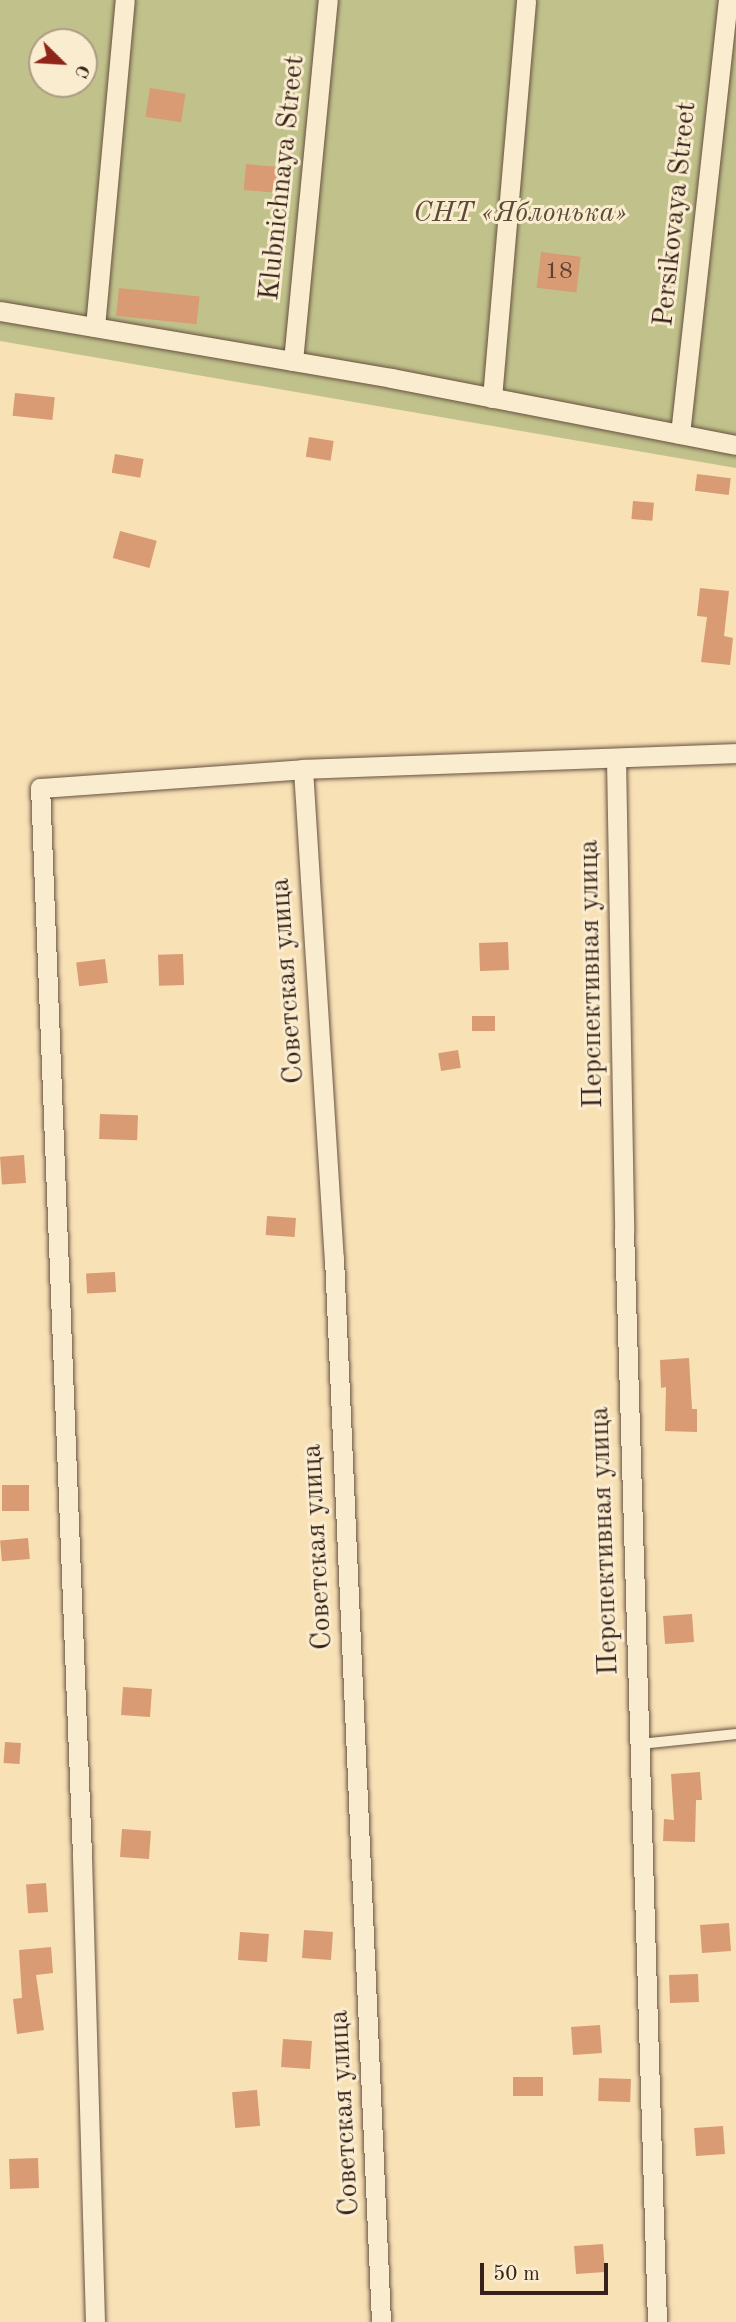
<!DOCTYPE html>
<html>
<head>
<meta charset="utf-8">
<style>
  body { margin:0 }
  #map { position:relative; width:736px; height:2322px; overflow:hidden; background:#f8e1b5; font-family:"Old Standard TT",serif }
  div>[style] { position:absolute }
  .green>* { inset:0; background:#c1c28b }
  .building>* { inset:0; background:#d89b74; transform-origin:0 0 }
  .roads { filter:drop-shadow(0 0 2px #675242) drop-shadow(0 0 2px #675242) }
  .lane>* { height:10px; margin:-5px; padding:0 5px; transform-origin:5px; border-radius:5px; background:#faeccf }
  .street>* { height:19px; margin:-9.5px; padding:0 9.5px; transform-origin:9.5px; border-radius:9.5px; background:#faeccf }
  span { translate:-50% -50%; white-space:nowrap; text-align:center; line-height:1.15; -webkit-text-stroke:6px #faeccf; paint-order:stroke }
  .number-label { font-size:24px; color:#5f4031 }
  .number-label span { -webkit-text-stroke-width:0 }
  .street-label { font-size:28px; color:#37221b }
  .park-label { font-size:28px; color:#5a4a37; font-style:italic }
  .north { position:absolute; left:28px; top:28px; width:70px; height:70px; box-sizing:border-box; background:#faeccf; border:2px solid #ac9b87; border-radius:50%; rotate:114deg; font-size:19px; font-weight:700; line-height:28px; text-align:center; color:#37221b }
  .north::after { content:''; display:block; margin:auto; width:24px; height:32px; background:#8f2418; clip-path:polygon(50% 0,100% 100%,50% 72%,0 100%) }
  .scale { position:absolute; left:480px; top:2263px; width:128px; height:32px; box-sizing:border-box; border:4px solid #37221b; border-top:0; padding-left:9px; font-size:21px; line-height:24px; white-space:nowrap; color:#37221b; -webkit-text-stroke:5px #faeccf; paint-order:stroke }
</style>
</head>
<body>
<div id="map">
  <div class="green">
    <i style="clip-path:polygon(evenodd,0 0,736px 0,736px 468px,0 341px,0 0,42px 42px,84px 42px,84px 84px,42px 84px,42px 42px)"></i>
  </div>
  <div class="building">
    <i style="left:150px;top:88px;width:36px;height:29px;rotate:9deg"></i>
    <i style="left:246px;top:164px;width:33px;height:26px;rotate:5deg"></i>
    <i style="left:541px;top:252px;width:40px;height:36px;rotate:7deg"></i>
    <i style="left:119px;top:288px;width:81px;height:28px;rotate:6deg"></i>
    <i style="left:15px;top:393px;width:40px;height:23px;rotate:6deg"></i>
    <i style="left:309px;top:437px;width:25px;height:20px;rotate:9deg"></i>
    <i style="left:115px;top:454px;width:29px;height:19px;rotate:10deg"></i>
    <i style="left:697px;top:474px;width:34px;height:17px;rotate:7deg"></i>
    <i style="left:633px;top:501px;width:21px;height:18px;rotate:5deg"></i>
    <i style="left:120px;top:531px;width:38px;height:28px;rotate:15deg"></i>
    <i style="clip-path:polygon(700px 588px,729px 591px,724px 636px,733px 638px,730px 665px,701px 662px,707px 617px,697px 616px)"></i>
    <i style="left:508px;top:942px;width:28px;height:29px;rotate:88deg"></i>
    <i style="left:183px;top:954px;width:31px;height:25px;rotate:88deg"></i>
    <i style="left:105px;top:959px;width:24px;height:29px;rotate:83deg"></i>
    <i style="left:495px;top:1016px;width:15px;height:23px;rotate:90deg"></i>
    <i style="left:458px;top:1050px;width:18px;height:20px;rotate:81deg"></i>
    <i style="left:100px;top:1114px;width:38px;height:25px;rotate:2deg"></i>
    <i style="left:24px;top:1155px;width:28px;height:24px;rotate:86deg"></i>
    <i style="left:267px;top:1216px;width:29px;height:19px;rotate:4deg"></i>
    <i style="left:115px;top:1272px;width:20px;height:29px;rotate:87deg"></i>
    <i style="clip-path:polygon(689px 1358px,692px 1409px,697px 1409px,697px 1432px,665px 1431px,666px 1387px,661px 1388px,660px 1360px)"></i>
    <i style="left:2px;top:1485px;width:27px;height:26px"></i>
    <i style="left:28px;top:1538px;width:21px;height:28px;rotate:85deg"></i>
    <i style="left:692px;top:1614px;width:28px;height:29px;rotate:86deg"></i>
    <i style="left:123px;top:1687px;width:29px;height:28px;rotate:4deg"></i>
    <i style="left:5px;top:1742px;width:16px;height:21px;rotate:4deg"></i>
    <i style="clip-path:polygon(700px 1772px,702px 1800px,696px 1800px,695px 1842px,663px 1841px,664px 1819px,674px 1820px,671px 1774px)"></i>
    <i style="left:122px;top:1829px;width:29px;height:28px;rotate:4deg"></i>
    <i style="left:46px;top:1883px;width:29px;height:20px;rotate:86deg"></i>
    <i style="left:729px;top:1923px;width:28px;height:29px;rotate:86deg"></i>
    <i style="left:304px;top:1930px;width:29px;height:28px;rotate:4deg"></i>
    <i style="left:240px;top:1932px;width:29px;height:28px;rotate:4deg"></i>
    <i style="clip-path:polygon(51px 1947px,53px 1973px,36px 1975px,44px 2030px,17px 2034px,13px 1999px,22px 1998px,19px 1950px)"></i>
    <i style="left:698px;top:1974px;width:28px;height:29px;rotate:88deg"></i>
    <i style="left:600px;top:2025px;width:28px;height:29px;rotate:86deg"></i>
    <i style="left:283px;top:2039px;width:29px;height:28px;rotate:4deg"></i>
    <i style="left:513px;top:2077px;width:30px;height:19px"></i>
    <i style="left:599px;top:2078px;width:32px;height:23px;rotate:2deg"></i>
    <i style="left:257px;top:2090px;width:36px;height:25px;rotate:85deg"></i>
    <i style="left:723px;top:2126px;width:28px;height:29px;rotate:86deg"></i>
    <i style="left:38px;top:2158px;width:30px;height:29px;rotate:88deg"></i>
    <i style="left:603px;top:2244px;width:28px;height:29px;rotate:86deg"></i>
  </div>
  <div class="roads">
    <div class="lane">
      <i style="left:640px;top:1744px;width:97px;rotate:-5.9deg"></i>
    </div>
    <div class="street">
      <i style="left:0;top:311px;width:397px;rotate:9.7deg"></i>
      <i style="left:391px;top:378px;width:351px;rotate:11deg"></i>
      <i style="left:95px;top:327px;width:328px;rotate:-84.8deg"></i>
      <i style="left:293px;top:361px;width:363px;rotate:-84.5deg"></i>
      <i style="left:492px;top:398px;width:399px;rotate:-85.1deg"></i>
      <i style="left:680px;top:434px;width:437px;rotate:-83.7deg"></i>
      <i style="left:616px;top:758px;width:472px;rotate:89deg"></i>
      <i style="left:624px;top:1230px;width:1092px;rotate:88.27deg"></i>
      <i style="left:303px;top:769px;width:490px;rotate:86.4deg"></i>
      <i style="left:334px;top:1258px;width:1065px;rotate:87.47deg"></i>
      <i style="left:95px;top:2322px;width:467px;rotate:-91.6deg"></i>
      <i style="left:82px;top:1855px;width:1068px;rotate:-92.25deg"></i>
      <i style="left:40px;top:788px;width:264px;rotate:-4.1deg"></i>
      <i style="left:303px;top:769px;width:433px;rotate:-2.1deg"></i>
    </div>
  </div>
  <div class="number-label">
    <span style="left:559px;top:273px">18</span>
  </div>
  <div class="street-label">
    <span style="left:283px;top:178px;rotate:-84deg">Klubnichnaya Street</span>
    <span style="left:676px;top:214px;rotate:-84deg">Persikovaya Street</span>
    <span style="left:592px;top:974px;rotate:-91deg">Перспективная улица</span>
    <span style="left:288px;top:981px;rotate:-94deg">Советская улица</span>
    <span style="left:605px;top:1541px;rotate:-92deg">Перспективная улица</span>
    <span style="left:318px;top:1547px;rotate:-93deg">Советская улица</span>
    <span style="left:345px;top:2113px;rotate:-93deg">Советская улица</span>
  </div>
  <div class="park-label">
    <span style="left:520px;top:214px">СНТ «Яблонька»</span>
  </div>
  <div class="north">С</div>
  <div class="scale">50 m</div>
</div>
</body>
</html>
